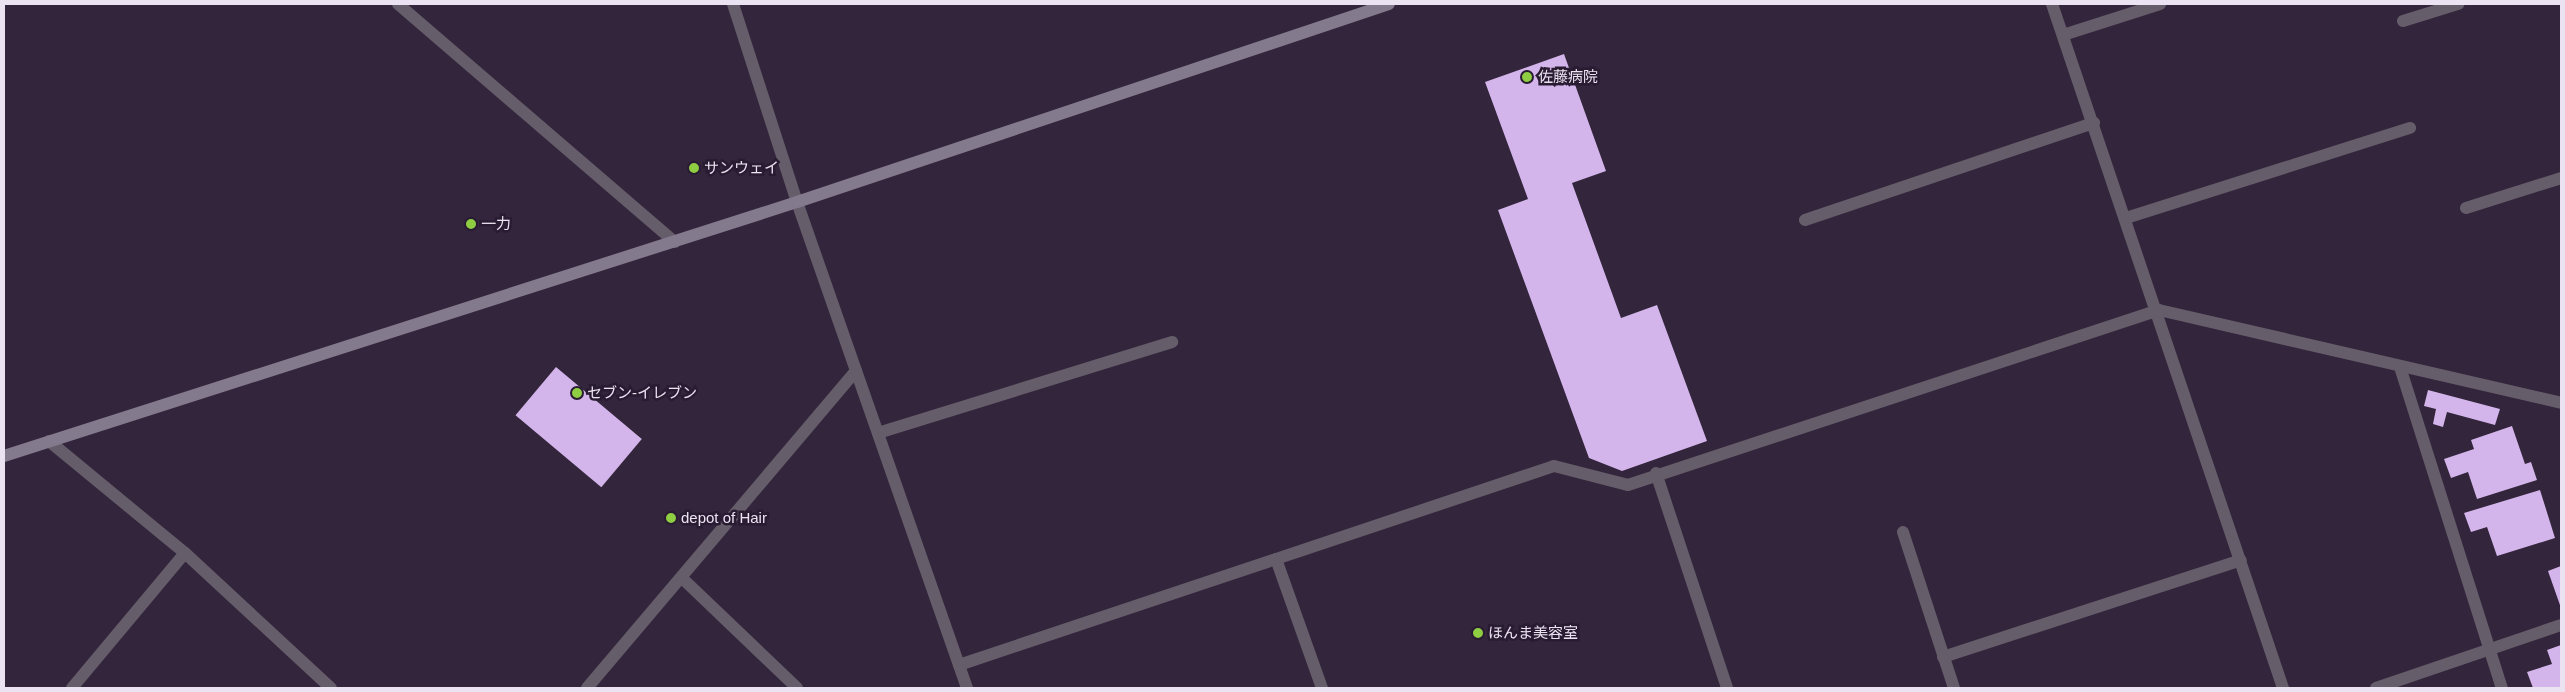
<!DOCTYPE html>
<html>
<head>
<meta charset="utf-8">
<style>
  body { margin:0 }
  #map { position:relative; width:2565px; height:692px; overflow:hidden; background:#33253c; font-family:Arial,"Noto Sans JP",sans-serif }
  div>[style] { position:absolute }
  .building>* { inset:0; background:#d4b5eb; transform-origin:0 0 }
  .lane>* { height:12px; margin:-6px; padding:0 6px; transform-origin:6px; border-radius:6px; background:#655e6a }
  .street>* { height:12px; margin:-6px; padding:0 6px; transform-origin:6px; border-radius:6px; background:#655e6a }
  .secondary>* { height:12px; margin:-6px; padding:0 6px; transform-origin:6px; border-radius:6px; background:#847a8d }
  .dots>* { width:14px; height:14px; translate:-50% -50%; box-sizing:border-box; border:2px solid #291b32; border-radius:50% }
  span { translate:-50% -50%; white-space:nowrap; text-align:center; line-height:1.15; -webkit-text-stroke:5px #291b32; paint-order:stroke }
  .poi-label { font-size:15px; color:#ece3f2 }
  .left { translate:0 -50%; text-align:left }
  .frame { position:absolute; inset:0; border:5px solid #ece3f2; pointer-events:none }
</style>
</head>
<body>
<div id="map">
  <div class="building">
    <i style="clip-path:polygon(1564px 54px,1606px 171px,1572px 183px,1621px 318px,1657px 305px,1707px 441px,1622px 471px,1589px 458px,1498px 210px,1528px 199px,1485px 82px)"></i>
    <i style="left:556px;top:367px;width:112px;height:63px;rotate:40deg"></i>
    <i style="clip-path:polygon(2428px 390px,2500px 409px,2495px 425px,2447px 412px,2443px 427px,2433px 424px,2436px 409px,2424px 406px)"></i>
    <i style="clip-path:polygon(2512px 426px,2525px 464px,2531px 462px,2537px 480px,2477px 499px,2468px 472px,2451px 478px,2444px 459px,2474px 449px,2471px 440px)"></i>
    <i style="clip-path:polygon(2540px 490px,2555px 538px,2497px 556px,2487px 527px,2471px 532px,2464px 513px)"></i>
    <i style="clip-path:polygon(2561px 566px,2561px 608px,2548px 571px)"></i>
    <i style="clip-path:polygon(2561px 645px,2561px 688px,2533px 688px,2527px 672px,2552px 664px,2547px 650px)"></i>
  </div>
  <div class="lane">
    <i style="left:1903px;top:532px;width:164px;rotate:71.9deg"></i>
    <i style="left:2376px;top:688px;width:195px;rotate:-18.8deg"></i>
  </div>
  <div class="street">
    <i style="left:398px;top:4px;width:365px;rotate:40.7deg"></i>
    <i style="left:733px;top:4px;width:208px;rotate:72.1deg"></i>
    <i style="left:797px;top:202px;width:515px;rotate:70.72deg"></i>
    <i style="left:2052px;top:4px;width:722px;rotate:71.34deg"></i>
    <i style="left:2403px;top:21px;width:58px;rotate:-17.2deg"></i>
    <i style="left:2063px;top:35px;width:102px;rotate:-17.7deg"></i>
    <i style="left:2466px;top:208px;width:100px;rotate:-17.5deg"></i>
    <i style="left:2126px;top:218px;width:298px;rotate:-17.6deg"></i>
    <i style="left:1805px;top:220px;width:305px;rotate:-18.6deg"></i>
    <i style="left:2400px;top:367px;width:337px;rotate:72.4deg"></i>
    <i style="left:878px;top:433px;width:308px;rotate:-17.2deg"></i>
    <i style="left:49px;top:441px;width:176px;rotate:39.5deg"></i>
    <i style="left:185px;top:553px;width:199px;rotate:42.8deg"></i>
    <i style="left:1656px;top:473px;width:226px;rotate:71.7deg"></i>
    <i style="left:1276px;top:559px;width:137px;rotate:70.4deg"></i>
    <i style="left:682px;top:578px;width:159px;rotate:43.7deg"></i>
    <i style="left:1943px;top:657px;width:313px;rotate:-18deg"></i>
    <i style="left:959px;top:665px;width:627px;rotate:-18.49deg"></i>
    <i style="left:1554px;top:466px;width:76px;rotate:14.4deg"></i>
    <i style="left:1628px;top:485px;width:559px;rotate:-18.24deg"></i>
    <i style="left:2159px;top:310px;width:413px;rotate:13deg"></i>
    <i style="left:72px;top:688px;width:176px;rotate:-50.1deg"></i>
    <i style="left:587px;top:688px;width:416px;rotate:-49.7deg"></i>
  </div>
  <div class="secondary">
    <i style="left:4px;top:456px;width:833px;rotate:-17.76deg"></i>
    <i style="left:797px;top:202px;width:624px;rotate:-18.49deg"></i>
  </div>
  <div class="dots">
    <i style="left:1527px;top:77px;background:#8fcd42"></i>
    <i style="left:694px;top:168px;background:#8fcd42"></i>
    <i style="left:471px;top:224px;background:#8fcd42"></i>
    <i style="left:577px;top:393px;background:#8fcd42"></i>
    <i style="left:671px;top:518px;background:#8fcd42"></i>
    <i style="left:1478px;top:633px;background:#8fcd42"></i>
  </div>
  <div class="poi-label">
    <span class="left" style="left:1538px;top:77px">佐藤病院</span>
    <span class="left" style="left:704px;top:168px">サンウェイ</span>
    <span class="left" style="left:481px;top:224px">一力</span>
    <span class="left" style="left:587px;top:393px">セブン-イレブン</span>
    <span class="left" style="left:681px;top:518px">depot of Hair</span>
    <span class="left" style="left:1488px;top:633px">ほんま美容室</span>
  </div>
  <div class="frame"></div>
</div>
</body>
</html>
